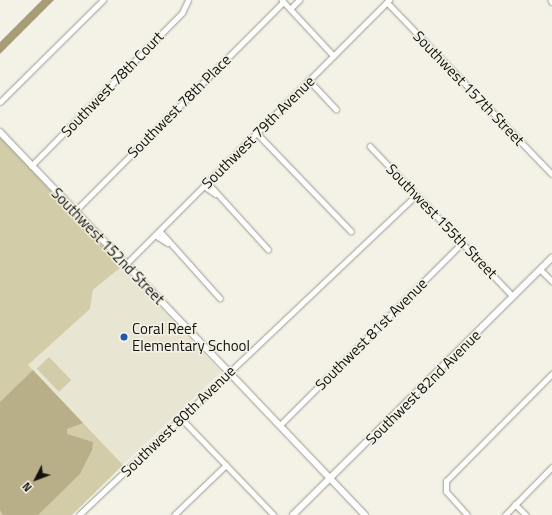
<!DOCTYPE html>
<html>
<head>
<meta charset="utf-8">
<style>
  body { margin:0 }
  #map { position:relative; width:552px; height:515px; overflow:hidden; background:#f4f2e7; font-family:"Titillium Web",sans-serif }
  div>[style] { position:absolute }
  .built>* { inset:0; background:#e9e5d3 }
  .green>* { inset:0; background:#d3cca9; transform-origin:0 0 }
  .forest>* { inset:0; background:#b8af88 }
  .water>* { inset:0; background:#a79e78 }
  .roads { filter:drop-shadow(0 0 1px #9b998f) drop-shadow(0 0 1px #9b998f) }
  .minor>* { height:4.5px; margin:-2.25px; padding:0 2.25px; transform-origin:2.25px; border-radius:2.25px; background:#fff }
  .tertiary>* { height:5.5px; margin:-2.75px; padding:0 2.75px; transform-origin:2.75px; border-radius:2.75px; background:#fff }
  .secondary>* { height:6px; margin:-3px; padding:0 3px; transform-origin:3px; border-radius:3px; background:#fff }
  .dots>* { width:11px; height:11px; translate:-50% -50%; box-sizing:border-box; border:2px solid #f4f2e7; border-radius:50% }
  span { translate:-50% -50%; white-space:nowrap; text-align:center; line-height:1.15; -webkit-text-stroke:3px #f4f2e7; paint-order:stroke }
  .street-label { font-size:15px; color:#12120e }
  .poi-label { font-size:15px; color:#12120e }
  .left { translate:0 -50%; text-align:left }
  .north { position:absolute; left:16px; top:459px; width:40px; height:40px; -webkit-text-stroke:3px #f4f2e7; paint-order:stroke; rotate:228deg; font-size:11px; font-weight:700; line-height:16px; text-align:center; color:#12120e }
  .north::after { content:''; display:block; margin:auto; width:14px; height:18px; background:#12120e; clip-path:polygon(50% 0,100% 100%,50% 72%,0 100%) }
</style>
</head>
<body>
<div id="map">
  <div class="built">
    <i style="clip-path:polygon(119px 264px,221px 372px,123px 465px,28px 365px,90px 309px,93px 290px,120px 268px)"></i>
  </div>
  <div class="green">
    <i style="clip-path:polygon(0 137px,119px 262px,120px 268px,93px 290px,90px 309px,28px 365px,123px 465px,72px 515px,0 515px)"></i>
    <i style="left:49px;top:357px;width:32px;height:17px;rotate:46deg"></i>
  </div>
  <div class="forest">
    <i style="clip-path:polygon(33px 370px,83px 423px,67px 429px,67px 434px,93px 442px,92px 450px,80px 474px,38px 515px,3px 515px,0 510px,0 402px)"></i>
  </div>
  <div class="water">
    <i style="clip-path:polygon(42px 0,54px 0,0 54px,0 42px)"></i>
  </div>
  <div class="roads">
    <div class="minor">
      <i style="left:282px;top:0;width:76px;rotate:47.1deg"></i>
      <i style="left:551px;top:0;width:2px;rotate:63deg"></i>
      <i style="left:387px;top:2px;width:238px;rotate:46.2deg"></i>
      <i style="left:290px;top:9px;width:13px;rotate:-45deg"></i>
      <i style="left:309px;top:80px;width:40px;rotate:47deg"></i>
      <i style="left:0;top:102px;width:145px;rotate:-44.7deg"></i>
      <i style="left:257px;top:133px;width:136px;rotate:46.2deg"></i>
      <i style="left:370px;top:146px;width:207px;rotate:46.4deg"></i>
      <i style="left:31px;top:166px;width:215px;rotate:-45.4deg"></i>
      <i style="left:182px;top:13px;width:14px;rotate:-65deg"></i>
      <i style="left:207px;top:182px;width:91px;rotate:47.7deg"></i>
      <i style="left:204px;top:186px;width:14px;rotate:34deg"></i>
      <i style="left:75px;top:211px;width:295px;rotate:-45.1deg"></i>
      <i style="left:160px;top:231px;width:90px;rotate:48.2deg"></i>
      <i style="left:155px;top:235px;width:15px;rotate:32deg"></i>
      <i style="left:126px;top:264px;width:373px;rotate:-45.1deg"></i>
      <i style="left:540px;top:269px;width:17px;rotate:45deg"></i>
      <i style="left:181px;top:418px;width:134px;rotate:46.2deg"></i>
      <i style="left:280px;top:425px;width:257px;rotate:-45deg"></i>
      <i style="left:515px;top:504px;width:16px;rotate:45deg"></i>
      <i style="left:79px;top:515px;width:465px;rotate:-43.5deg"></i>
      <i style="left:174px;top:515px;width:72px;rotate:-43.9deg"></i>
      <i style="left:467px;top:515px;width:31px;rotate:-132deg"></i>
      <i style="left:446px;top:492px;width:11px;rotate:-90deg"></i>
      <i style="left:446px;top:481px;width:151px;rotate:-45.3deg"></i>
      <i style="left:505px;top:515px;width:67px;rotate:-45.6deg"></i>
    </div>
    <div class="tertiary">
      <i style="left:293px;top:515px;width:365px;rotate:-44.8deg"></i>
    </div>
    <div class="secondary">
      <i style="left:0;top:132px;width:529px;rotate:46.38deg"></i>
    </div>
  </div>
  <div class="dots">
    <i style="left:124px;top:337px;background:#205aac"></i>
  </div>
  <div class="street-label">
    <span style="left:112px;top:84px;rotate:-46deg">Southwest 78th Court</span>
    <span style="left:469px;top:88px;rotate:46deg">Southwest 157th Street</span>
    <span style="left:179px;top:106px;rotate:-45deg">Southwest 78th Place</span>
    <span style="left:258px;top:132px;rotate:-45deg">Southwest 79th Avenue</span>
    <span style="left:442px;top:221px;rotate:46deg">Southwest 155th Street</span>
    <span style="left:108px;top:246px;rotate:46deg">Southwest 152nd Street</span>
    <span style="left:371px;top:334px;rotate:-45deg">Southwest 81st Avenue</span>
    <span style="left:423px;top:387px;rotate:-45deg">Southwest 82nd Avenue</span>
    <span style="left:178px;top:421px;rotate:-44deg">Southwest 80th Avenue</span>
  </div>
  <div class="poi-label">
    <span class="left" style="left:132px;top:337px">Coral Reef<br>Elementary School</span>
  </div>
  <div class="north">N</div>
</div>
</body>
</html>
